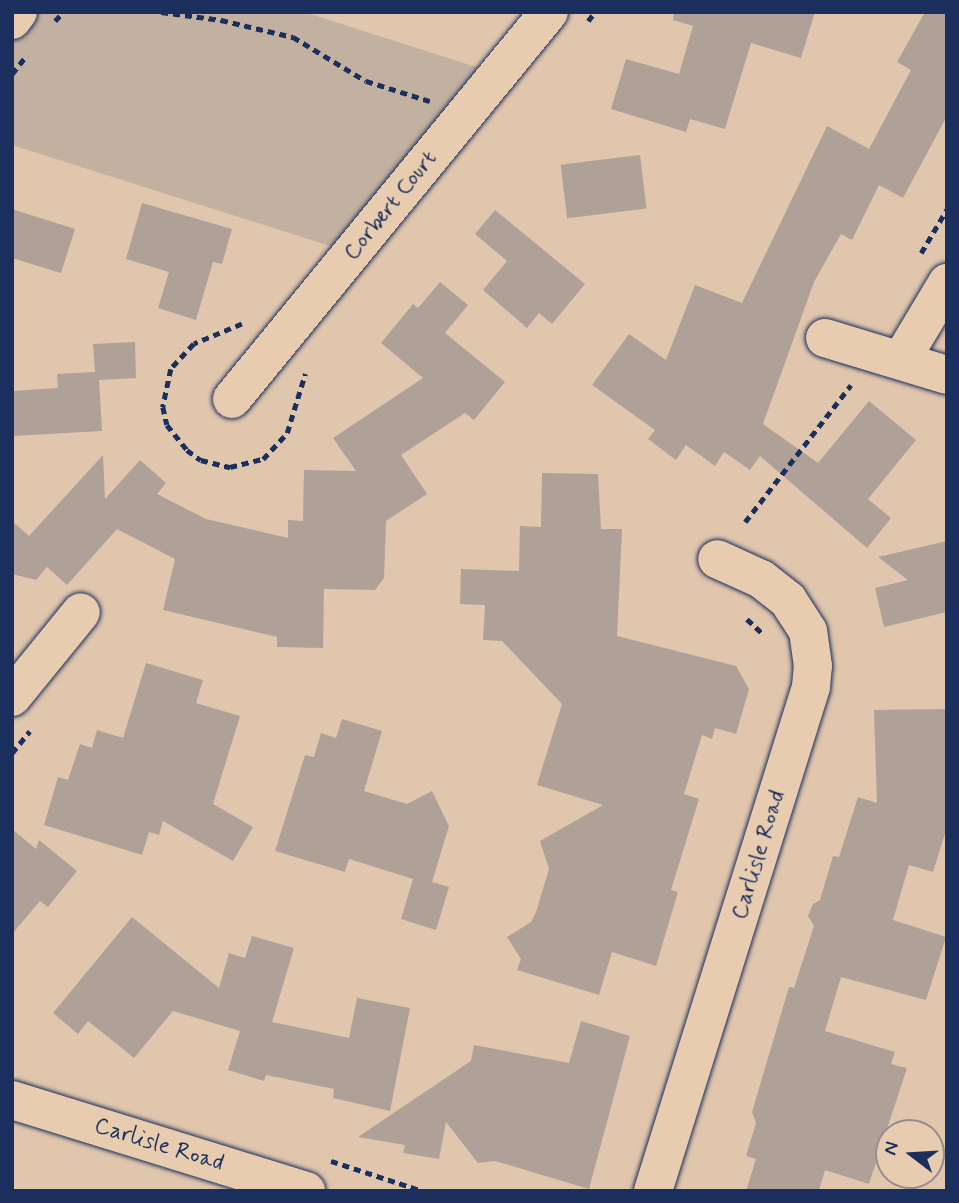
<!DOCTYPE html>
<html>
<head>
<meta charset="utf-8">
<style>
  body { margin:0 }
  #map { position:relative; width:959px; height:1203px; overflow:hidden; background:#e0c6ac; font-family:Mynerve,sans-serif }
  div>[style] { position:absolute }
  .green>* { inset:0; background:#c2b0a0 }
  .building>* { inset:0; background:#afa198; transform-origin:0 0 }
  .path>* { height:4.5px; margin-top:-2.25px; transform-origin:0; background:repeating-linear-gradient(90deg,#1b2f5e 0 7px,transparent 0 12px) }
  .roads { filter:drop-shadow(0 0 2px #1b2f5e) drop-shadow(0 0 2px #1b2f5e) }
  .minor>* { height:38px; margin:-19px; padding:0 19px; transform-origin:19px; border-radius:19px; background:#e8ccaf }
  span { translate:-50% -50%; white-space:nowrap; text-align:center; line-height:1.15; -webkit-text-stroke:5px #e8ccaf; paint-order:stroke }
  .street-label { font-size:23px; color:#1b2f5e }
  .frame { position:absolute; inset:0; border:14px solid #1b2f5e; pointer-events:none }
  .north { position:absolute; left:875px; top:1119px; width:70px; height:70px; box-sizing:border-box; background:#e8ccaf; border:2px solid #968d8f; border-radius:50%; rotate:287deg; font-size:19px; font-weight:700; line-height:28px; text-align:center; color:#1b2f5e }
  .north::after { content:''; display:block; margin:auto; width:24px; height:32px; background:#1b2f5e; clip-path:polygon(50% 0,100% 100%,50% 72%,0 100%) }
</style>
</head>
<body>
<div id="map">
  <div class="green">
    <i style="clip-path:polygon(18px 12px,304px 12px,498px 74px,352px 253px,12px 145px,12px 20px)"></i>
  </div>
  <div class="building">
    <i style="clip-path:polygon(674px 12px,815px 12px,801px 58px,751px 43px,725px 129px,690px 119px,686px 132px,611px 109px,626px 59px,679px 74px,693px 26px,673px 20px)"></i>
    <i style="clip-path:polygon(925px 12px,947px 12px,947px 116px,903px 198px,879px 185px,852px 240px,841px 234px,814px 282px,763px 424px,818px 463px,869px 401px,916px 440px,868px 499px,891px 518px,867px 548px,760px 456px,750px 470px,724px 452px,715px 466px,686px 445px,676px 460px,648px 439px,655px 430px,592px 385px,629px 334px,666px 360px,695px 285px,742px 303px,827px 126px,869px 149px,911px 70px,897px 62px)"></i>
    <i style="left:640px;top:155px;width:54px;height:80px;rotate:83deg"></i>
    <i style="clip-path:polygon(142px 203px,232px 229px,222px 264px,213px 262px,196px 320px,158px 308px,169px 272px,126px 259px)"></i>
    <i style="clip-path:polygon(12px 209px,75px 229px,61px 273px,12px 258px)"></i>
    <i style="clip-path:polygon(495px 210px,585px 284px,552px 324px,539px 313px,527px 328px,483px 290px,507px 261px,475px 234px)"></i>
    <i style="clip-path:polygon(440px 282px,468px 305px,445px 333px,505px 382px,474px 420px,465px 413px,401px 455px,427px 494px,386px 521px,384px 578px,375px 590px,324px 589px,323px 648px,277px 647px,277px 637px,163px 610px,175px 559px,117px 529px,67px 585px,47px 567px,36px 580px,12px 574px,12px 521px,29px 536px,103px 455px,105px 499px,140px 460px,166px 483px,157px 494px,206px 519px,288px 538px,288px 520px,303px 521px,304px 470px,356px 471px,333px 438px,423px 378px,381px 343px,413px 304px,418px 308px)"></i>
    <i style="clip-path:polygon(135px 342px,136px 378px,99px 380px,102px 431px,12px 436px,12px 391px,58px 388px,57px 374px,95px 372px,93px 344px)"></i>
    <i style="clip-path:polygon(542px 473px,598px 474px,601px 529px,622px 529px,617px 636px,736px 666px,749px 689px,736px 734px,715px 728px,712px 739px,702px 735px,684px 794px,699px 799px,671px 890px,678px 892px,656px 966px,612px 952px,599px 995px,517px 970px,521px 959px,507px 937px,531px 922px,536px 912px,549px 869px,540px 841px,603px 805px,537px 785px,562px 704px,502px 641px,483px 640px,485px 605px,460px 604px,461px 569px,519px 571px,520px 526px,541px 527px)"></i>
    <i style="clip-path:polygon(947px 541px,947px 612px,884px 627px,875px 588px,908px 580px,878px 557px)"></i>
    <i style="clip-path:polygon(146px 663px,203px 680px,196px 703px,240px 716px,213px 804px,253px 827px,233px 861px,163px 821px,159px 835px,149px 832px,142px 855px,44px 825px,58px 777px,68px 780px,80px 744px,92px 748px,97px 730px,123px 738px)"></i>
    <i style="clip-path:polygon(947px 709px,947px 827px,933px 872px,909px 865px,893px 920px,946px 937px,926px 1000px,841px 977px,825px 1031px,895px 1052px,891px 1064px,907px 1068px,869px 1184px,825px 1170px,819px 1191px,746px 1191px,756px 1159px,746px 1156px,756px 1123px,752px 1112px,789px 987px,794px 988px,814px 926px,808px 916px,813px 904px,820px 900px,833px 856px,839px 857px,858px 797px,877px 803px,874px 710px)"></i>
    <i style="clip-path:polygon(342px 719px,382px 731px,364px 791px,407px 804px,432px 791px,449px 826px,432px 882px,449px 887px,436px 930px,401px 919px,413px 879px,349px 859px,345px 872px,275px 851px,305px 755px,314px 757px,321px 733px,336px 738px)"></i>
    <i style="clip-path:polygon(12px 829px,36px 849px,39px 840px,77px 871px,48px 907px,40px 901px,12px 934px)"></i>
    <i style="clip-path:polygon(132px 917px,219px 988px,229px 953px,245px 958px,252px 936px,294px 948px,272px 1022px,349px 1038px,357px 998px,410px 1008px,390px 1111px,333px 1098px,334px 1089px,266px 1075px,264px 1081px,228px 1070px,240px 1031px,173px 1011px,134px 1058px,88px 1021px,78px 1034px,53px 1013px)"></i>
    <i style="clip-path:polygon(581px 1021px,630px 1036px,589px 1189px,495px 1161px,478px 1163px,446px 1122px,439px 1159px,403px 1153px,405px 1145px,358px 1137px,471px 1061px,474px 1045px,569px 1063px)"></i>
  </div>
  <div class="path">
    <i style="left:161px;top:12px;width:61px;rotate:7.6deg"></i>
    <i style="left:221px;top:20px;width:74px;rotate:13.3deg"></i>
    <i style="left:293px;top:37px;width:85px;rotate:31.1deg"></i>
    <i style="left:366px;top:81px;width:67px;rotate:17.4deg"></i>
    <i style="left:55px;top:21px;width:12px;rotate:-48deg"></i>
    <i style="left:588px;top:21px;width:11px;rotate:-52deg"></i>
    <i style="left:12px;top:74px;width:24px;rotate:-52deg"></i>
    <i style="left:921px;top:253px;width:51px;rotate:-59.4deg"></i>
    <i style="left:242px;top:324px;width:52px;rotate:157.4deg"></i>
    <i style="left:194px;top:344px;width:34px;rotate:133deg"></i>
    <i style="left:171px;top:369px;width:39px;rotate:102deg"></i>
    <i style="left:163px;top:407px;width:18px;rotate:77deg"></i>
    <i style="left:167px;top:425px;width:32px;rotate:51deg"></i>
    <i style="left:187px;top:450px;width:17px;rotate:36deg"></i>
    <i style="left:201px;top:460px;width:30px;rotate:14deg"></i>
    <i style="left:230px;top:467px;width:34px;rotate:-14deg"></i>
    <i style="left:263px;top:459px;width:35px;rotate:-47deg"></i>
    <i style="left:287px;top:433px;width:62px;rotate:-73deg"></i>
    <i style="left:745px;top:522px;width:173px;rotate:-52.3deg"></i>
    <i style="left:747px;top:619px;width:22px;rotate:43deg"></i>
    <i style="left:12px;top:753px;width:28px;rotate:-51deg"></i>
    <i style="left:331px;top:1161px;width:97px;rotate:18.1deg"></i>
  </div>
  <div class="roads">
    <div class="minor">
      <i style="left:12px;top:20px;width:10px;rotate:-53deg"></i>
      <i style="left:825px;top:338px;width:127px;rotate:16.9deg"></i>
      <i style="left:901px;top:360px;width:90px;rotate:-59.1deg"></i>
      <i style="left:232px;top:399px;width:500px;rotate:-50.68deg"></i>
      <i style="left:12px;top:697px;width:109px;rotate:-50.9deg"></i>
      <i style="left:12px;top:1100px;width:308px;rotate:17.2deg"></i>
      <i style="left:653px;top:1191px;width:528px;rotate:-72.59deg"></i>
      <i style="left:811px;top:687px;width:21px;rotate:-85deg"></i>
      <i style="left:813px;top:666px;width:35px;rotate:-98deg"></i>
      <i style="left:808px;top:631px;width:37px;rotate:-123deg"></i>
      <i style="left:788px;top:600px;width:34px;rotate:-142deg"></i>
      <i style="left:761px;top:579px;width:48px;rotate:-155.6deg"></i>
    </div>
  </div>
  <div class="street-label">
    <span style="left:391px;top:206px;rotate:-51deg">Corbert Court</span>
    <span style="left:759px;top:855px;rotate:-73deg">Carlisle Road</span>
    <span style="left:159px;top:1145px;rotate:17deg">Carlisle Road</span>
  </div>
  <div class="frame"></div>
  <div class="north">N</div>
</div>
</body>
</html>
